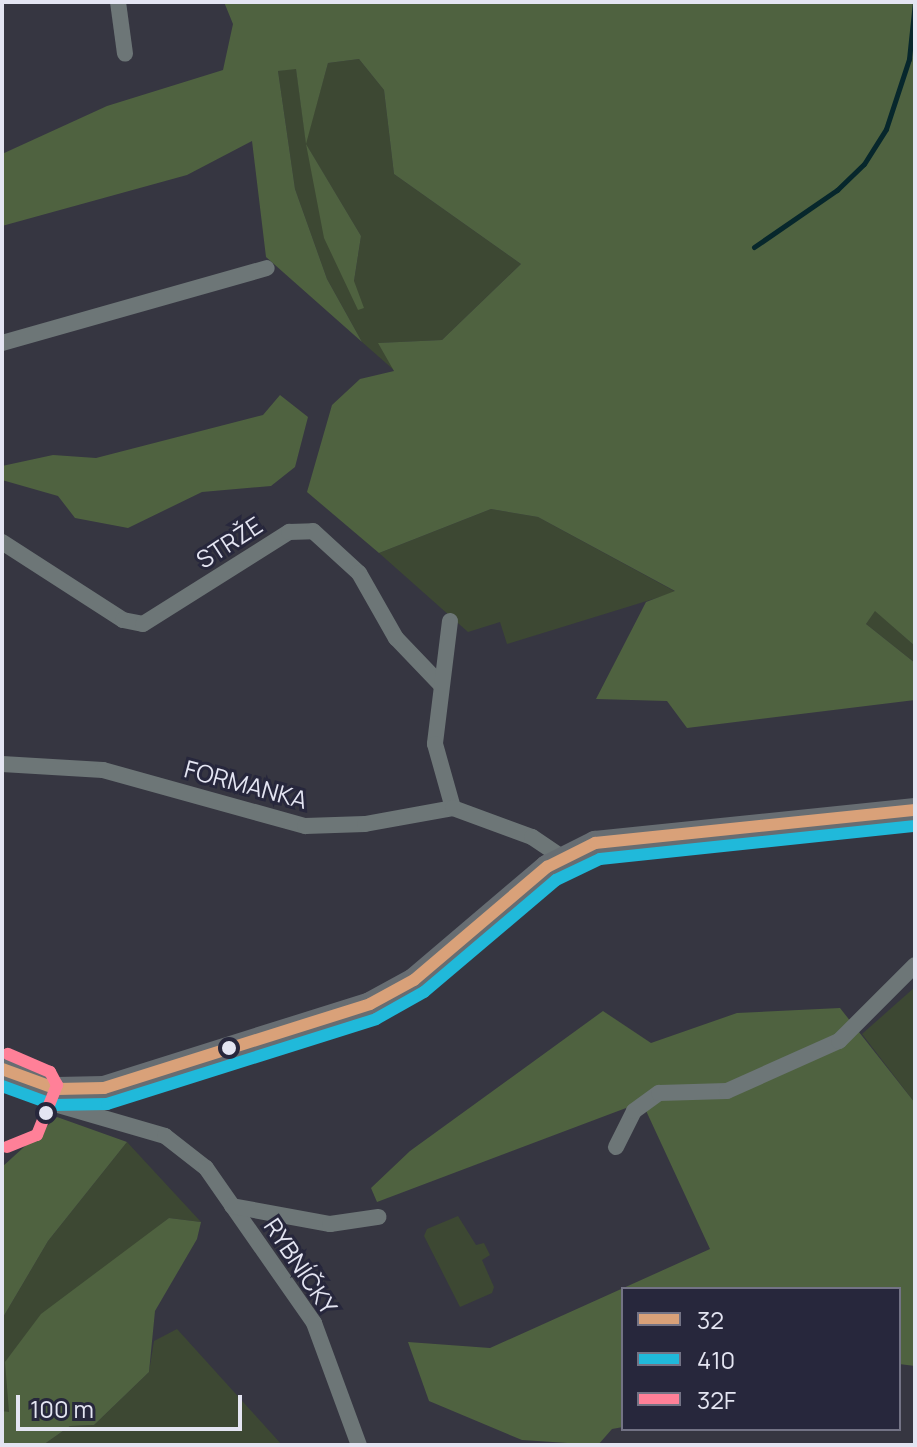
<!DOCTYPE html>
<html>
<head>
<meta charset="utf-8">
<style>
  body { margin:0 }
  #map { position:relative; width:917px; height:1447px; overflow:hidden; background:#363641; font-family:Manrope,sans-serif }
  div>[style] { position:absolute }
  .green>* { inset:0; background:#3d4833 }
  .forest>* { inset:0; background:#4f6240 }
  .stream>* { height:5px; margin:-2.5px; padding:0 2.5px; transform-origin:2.5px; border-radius:2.5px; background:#07272c }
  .street>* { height:16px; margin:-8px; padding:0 8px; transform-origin:8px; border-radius:8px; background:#6d7677 }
  .secondary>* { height:24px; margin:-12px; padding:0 12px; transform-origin:12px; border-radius:12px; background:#676d72 }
  .bus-1>* { height:12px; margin:-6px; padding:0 6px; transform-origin:6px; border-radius:6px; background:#d9a179 }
  .bus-2>* { height:12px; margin:-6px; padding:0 6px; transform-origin:6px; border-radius:6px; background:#20b9da }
  .bus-3>* { height:12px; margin:-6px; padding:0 6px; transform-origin:6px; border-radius:6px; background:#ff8098 }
  .dots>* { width:22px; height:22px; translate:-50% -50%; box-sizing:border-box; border:4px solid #27273c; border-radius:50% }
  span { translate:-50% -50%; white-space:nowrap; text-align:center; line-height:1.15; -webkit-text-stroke:6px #27273c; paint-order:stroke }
  .street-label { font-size:24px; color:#e4e5f2 }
  .frame { position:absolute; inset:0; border:4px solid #e4e5f2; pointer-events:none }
  .legend { position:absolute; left:621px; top:1287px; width:280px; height:144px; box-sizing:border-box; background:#27273c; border:2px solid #737385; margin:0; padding:10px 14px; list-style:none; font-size:24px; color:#e4e5f2 }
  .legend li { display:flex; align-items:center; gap:16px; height:40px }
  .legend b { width:40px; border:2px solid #737385 }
  .scale { position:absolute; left:16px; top:1395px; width:226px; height:36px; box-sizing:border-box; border:4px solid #e4e5f2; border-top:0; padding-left:10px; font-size:24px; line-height:28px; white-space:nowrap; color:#e4e5f2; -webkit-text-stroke:6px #27273c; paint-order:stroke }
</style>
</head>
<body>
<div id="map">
  <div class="green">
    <i style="clip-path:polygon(evenodd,359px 59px,384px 90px,394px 174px,521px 264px,442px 340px,379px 343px,395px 371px,362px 342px,327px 279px,295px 189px,278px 71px,296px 68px,306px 141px,328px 63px,359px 59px,307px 146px,361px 236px,354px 281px,307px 146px)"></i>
    <i style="clip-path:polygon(491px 509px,538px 517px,676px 592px,507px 644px,500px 622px,468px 632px,379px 553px)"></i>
    <i style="clip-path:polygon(875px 610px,915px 646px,915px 663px,866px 624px)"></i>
    <i style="clip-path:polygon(915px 987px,915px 1103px,862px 1034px)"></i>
    <i style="clip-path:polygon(127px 1142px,201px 1222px,169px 1218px,118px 1259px,9px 1413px,2px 1411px,2px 1319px,48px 1241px)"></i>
    <i style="clip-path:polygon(458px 1216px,476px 1245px,484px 1243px,490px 1255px,482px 1260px,494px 1287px,492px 1293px,460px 1307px,424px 1236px,427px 1229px)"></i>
    <i style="clip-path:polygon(177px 1329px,282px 1445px,43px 1445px,70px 1426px,94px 1425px,149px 1372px,154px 1341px)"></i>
  </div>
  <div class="forest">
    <i style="clip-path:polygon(224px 2px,915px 2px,915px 646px,875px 611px,866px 624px,915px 663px,915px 700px,687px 728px,667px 701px,596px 699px,646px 602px,675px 591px,538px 517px,491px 509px,379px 553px,307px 492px,332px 405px,360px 379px,394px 371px,378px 343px,442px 340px,521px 264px,394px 174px,384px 90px,359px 59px,328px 63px,306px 144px,361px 236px,354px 281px,364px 308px,358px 310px,324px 238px,306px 144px,296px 69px,278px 71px,295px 189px,327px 279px,362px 342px,266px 257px,252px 141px,187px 175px,2px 226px,2px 154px,107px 106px,223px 70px,233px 24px)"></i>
    <i style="clip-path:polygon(280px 395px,308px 417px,295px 467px,271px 486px,202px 492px,128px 528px,75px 518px,58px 496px,2px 480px,2px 466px,53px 455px,96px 458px,263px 415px)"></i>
    <i style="clip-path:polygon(840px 1008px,915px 1103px,915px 1366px,899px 1364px,899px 1289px,623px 1289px,623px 1427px,612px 1429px,598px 1445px,522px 1440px,429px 1401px,408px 1342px,490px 1348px,710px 1249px,642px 1102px,377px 1202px,371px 1188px,410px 1151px,603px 1011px,651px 1043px,737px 1013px)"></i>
    <i style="clip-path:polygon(57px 1117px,127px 1142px,48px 1241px,2px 1319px,2px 1167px)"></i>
    <i style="clip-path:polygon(169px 1218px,201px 1222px,197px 1239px,155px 1311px,149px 1372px,94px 1425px,70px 1426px,43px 1445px,2px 1445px,2px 1411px,9px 1412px,5px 1362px,41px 1314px)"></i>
  </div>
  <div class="stream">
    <i style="left:754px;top:247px;width:101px;rotate:-34.5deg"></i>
    <i style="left:837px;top:190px;width:37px;rotate:-44deg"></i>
    <i style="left:864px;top:164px;width:41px;rotate:-57.8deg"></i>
    <i style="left:886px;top:129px;width:74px;rotate:-71.8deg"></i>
    <i style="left:909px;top:59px;width:57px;rotate:-84deg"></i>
  </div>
  <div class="street">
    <i style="left:118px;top:2px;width:52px;rotate:82.3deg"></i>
    <i style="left:2px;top:343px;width:275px;rotate:-15.8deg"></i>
    <i style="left:2px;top:542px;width:144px;rotate:32.8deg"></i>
    <i style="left:123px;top:620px;width:20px;rotate:11deg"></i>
    <i style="left:143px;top:624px;width:173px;rotate:-32.2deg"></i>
    <i style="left:289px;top:532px;width:24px;rotate:-2deg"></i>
    <i style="left:313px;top:531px;width:62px;rotate:42.4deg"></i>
    <i style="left:359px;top:573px;width:75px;rotate:60.4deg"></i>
    <i style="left:396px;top:638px;width:65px;rotate:46.2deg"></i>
    <i style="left:450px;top:621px;width:124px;rotate:97deg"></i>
    <i style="left:435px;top:744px;width:66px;rotate:74.3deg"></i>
    <i style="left:2px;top:764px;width:101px;rotate:3.4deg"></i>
    <i style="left:103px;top:770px;width:210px;rotate:15.5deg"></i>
    <i style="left:305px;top:826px;width:60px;rotate:-1.9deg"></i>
    <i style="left:365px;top:824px;width:89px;rotate:-10.3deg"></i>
    <i style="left:453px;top:808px;width:84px;rotate:20.2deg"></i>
    <i style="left:532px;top:837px;width:36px;rotate:34deg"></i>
    <i style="left:41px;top:1085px;width:18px;rotate:68deg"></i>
    <i style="left:48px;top:1102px;width:122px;rotate:16.2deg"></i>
    <i style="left:165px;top:1136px;width:52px;rotate:38deg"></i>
    <i style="left:206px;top:1168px;width:189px;rotate:55.1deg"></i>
    <i style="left:314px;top:1323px;width:130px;rotate:69.8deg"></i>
    <i style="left:616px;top:1147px;width:40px;rotate:-63.4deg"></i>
    <i style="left:634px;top:1111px;width:31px;rotate:-36deg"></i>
    <i style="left:659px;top:1093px;width:68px;rotate:-1.7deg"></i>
    <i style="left:727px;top:1091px;width:123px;rotate:-24.1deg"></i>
    <i style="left:839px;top:1041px;width:107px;rotate:-45deg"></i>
    <i style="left:232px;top:1206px;width:100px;rotate:10.4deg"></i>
    <i style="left:330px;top:1224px;width:49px;rotate:-8.3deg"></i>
  </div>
  <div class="secondary">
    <i style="left:2px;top:1069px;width:59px;rotate:20deg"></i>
    <i style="left:57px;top:1089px;width:47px;rotate:-1.2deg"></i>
    <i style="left:104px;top:1088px;width:279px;rotate:-17.5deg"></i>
    <i style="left:370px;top:1004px;width:50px;rotate:-28.6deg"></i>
    <i style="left:414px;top:980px;width:175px;rotate:-40.4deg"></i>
    <i style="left:547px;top:867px;width:54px;rotate:-26.6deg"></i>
    <i style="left:595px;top:843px;width:322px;rotate:-5.9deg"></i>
  </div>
  <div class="bus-1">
    <i style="left:2px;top:1069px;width:59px;rotate:20deg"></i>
    <i style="left:57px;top:1089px;width:47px;rotate:-1.2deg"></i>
    <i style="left:104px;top:1088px;width:279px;rotate:-17.5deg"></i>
    <i style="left:370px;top:1004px;width:50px;rotate:-28.6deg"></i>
    <i style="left:414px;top:980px;width:175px;rotate:-40.4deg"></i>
    <i style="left:547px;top:867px;width:54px;rotate:-26.6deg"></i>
    <i style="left:595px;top:843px;width:322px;rotate:-5.9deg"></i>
  </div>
  <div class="bus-2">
    <i style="left:2px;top:1086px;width:55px;rotate:20.1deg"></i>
    <i style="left:54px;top:1105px;width:53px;rotate:-1.1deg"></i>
    <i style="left:107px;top:1104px;width:282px;rotate:-17.5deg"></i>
    <i style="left:376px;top:1019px;width:55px;rotate:-29.4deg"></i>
    <i style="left:424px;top:992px;width:173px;rotate:-40.3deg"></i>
    <i style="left:556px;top:880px;width:49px;rotate:-25.5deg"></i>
    <i style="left:600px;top:859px;width:317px;rotate:-6deg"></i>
  </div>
  <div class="bus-3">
    <i style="left:7px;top:1147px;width:32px;rotate:-22deg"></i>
    <i style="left:37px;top:1135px;width:54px;rotate:-68.2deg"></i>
    <i style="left:57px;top:1085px;width:15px;rotate:-118deg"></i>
    <i style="left:50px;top:1072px;width:46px;rotate:-156.8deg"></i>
  </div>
  <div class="dots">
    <i style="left:229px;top:1048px;background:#e4e5f2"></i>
    <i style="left:46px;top:1113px;background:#e4e5f2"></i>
  </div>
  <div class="street-label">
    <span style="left:229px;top:542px;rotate:-33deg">STRŽE</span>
    <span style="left:246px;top:784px;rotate:15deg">FORMANKA</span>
    <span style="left:301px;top:1266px;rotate:56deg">RYBNÍČKY</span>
  </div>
  <div class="frame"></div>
  <ul class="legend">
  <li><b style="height:10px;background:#d9a179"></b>32</li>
  <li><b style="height:10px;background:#20b9da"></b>410</li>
  <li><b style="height:10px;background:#ff8098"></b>32F</li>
  </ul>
  <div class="scale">100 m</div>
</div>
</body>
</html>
